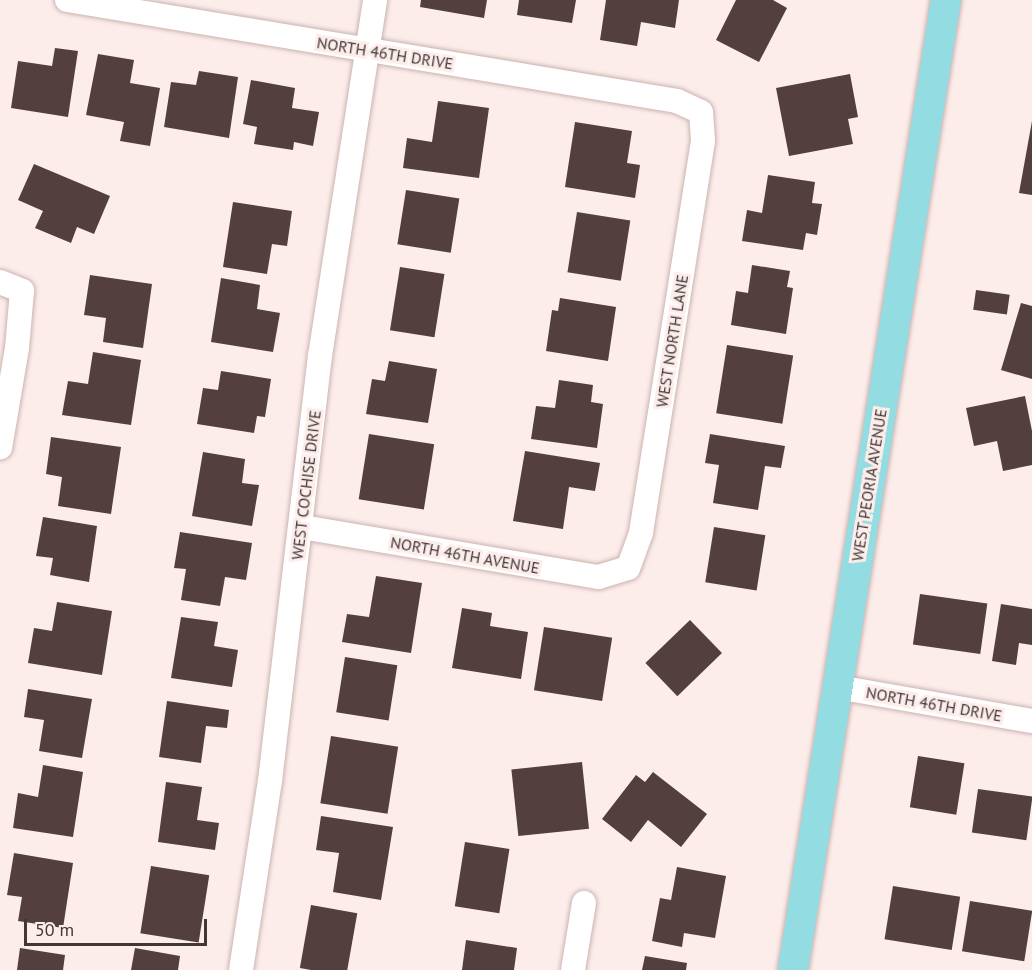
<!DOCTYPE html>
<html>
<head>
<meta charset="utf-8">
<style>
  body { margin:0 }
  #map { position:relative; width:1032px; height:970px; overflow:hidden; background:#fcedeb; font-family:"PT Sans",sans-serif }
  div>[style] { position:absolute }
  .building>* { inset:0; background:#533f3d; transform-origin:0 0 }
  .roads { filter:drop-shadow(0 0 2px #ccb3b0) drop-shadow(0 0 2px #ccb3b0) }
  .minor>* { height:24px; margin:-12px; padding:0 12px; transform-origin:12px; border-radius:12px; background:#fff }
  .major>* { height:30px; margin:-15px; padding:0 15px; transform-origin:15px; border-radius:15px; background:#92dce2 }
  span { translate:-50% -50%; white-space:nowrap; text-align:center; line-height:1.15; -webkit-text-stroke:6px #fcedeb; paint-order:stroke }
  .street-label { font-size:16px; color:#413736 }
  .scale { position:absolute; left:24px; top:919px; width:183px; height:27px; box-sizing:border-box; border:3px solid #413736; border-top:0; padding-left:8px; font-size:18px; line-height:21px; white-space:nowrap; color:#413736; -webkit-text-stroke:4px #fcedeb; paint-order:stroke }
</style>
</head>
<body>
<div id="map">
  <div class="building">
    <i style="clip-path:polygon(421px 0,487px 0,484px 18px,420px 7px)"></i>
    <i style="clip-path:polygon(519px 0,576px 0,572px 23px,517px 15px)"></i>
    <i style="clip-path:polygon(606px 0,679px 0,675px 28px,641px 22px,637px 46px,600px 40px)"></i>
    <i style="clip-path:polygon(736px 0,773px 0,787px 8px,759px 62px,716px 40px)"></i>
    <i style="clip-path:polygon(55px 48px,78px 51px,68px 117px,11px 108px,18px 61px,52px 66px)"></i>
    <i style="clip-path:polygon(98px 54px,134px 60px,130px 83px,160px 88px,150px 146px,120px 141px,124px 122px,86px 115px)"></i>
    <i style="clip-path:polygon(199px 71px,238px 77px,229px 138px,164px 127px,171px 82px,196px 85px)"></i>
    <i style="clip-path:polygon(850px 74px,858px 117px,848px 119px,853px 144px,789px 156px,776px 88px)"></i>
    <i style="clip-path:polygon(251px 80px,295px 88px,292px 108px,319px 112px,313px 146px,294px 142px,293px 150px,254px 144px,257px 127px,243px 124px)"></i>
    <i style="clip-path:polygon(438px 101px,489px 108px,479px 178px,403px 168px,407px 138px,432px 142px)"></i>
    <i style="clip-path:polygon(1032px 121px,1032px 195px,1019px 193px)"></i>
    <i style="clip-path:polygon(575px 122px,632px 131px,627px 163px,640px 165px,635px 198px,565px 187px)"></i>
    <i style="clip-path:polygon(34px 164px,110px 196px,94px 234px,77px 227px,71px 243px,35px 228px,43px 211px,18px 200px)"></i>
    <i style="clip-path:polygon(768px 175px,815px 182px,812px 203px,822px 204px,817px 235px,806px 233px,803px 250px,742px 241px,747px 210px,762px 213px)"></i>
    <i style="left:406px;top:190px;width:54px;height:55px;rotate:9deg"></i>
    <i style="clip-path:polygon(233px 202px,292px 211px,287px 246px,272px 244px,267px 274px,223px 267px)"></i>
    <i style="left:577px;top:212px;width:54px;height:61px;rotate:9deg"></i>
    <i style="clip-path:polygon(752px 265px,790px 271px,787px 287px,793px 288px,786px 334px,731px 325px,736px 291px,748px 293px)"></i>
    <i style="left:400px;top:267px;width:45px;height:64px;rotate:9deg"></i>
    <i style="clip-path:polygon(90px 275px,152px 284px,143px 348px,103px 342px,106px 318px,84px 315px)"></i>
    <i style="clip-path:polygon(221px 278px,260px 285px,257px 309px,280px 313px,273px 352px,211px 342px)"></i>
    <i style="left:976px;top:290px;width:34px;height:20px;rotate:8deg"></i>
    <i style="clip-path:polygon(560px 298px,616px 307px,608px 361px,546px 351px,552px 310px,558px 311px)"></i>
    <i style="clip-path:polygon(1021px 303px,1032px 306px,1032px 379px,1001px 370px)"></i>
    <i style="left:727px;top:345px;width:67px;height:69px;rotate:9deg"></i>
    <i style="clip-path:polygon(93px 352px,141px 360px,131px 425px,62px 415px,68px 381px,88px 384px)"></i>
    <i style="clip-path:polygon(389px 361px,437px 369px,428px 423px,366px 414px,372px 379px,385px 381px)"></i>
    <i style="clip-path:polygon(221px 371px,271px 379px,265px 417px,257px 416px,254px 433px,197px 424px,203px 388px,218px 390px)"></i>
    <i style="clip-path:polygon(559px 380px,593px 385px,591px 402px,603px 404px,597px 448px,531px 439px,536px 406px,555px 408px)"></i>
    <i style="clip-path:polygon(1025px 396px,1032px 431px,1032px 465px,1003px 471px,997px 441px,974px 446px,966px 408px)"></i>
    <i style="left:369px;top:434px;width:66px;height:66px;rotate:9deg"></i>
    <i style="clip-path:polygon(710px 434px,785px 446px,781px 468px,765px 466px,758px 510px,713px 503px,719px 465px,705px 463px)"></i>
    <i style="clip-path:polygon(51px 437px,121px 447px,111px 514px,58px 506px,62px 477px,46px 474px)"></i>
    <i style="clip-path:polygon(525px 451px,600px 463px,595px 491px,569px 487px,563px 529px,513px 521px)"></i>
    <i style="clip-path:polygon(203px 452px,245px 459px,242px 483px,259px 485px,252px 526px,192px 516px)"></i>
    <i style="clip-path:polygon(43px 517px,97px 526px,89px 582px,50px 575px,53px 558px,36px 556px)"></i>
    <i style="left:714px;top:527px;width:52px;height:56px;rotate:9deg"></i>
    <i style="clip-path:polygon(180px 532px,252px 543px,246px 580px,225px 577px,220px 606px,181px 600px,186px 569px,174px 568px)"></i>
    <i style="clip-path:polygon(376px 576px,422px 583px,411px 653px,342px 642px,347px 614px,369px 617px)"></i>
    <i style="left:920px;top:594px;width:68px;height:51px;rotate:8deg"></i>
    <i style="clip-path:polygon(57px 602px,112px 611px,102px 675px,28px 663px,34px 628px,52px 631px)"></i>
    <i style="clip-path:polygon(1001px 604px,1032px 609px,1032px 645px,1019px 643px,1016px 665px,992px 661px)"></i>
    <i style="clip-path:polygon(462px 608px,492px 613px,490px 626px,528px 632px,521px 679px,452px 668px)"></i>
    <i style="clip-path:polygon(181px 617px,218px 622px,214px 646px,238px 650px,232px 687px,171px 678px)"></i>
    <i style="left:690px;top:620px;width:46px;height:62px;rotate:46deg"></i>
    <i style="left:544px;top:627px;width:69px;height:64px;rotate:9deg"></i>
    <i style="left:345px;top:657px;width:53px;height:56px;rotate:9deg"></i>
    <i style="clip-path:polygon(28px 689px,92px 699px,82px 758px,39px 751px,44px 720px,24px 717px)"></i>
    <i style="clip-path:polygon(167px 701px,229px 710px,227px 728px,206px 726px,201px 763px,159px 757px)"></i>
    <i style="left:331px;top:736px;width:68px;height:68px;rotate:9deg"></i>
    <i style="left:918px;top:756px;width:47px;height:52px;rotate:9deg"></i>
    <i style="left:582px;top:762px;width:67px;height:71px;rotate:84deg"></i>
    <i style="clip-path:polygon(43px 765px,83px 772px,73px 837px,13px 828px,18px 793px,38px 797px)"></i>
    <i style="clip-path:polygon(653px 772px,707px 814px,681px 847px,648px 820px,631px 842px,602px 819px,636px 775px,645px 782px)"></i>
    <i style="clip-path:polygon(166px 782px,202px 787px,197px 820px,219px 823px,215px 850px,158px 842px)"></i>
    <i style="left:978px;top:789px;width:55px;height:44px;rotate:8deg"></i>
    <i style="clip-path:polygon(321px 816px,393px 827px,381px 900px,333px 892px,339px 853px,316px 850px)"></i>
    <i style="left:465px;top:842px;width:45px;height:65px;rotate:9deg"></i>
    <i style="clip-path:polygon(14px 853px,73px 863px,63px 928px,18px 921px,22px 897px,7px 895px)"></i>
    <i style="left:151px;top:866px;width:59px;height:68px;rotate:9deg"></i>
    <i style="clip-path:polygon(677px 867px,726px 876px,715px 938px,684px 933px,682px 947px,652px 941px,660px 898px,671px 900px)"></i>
    <i style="left:893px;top:886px;width:68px;height:54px;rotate:9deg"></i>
    <i style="left:970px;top:901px;width:63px;height:51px;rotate:9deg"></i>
    <i style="left:311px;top:905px;width:47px;height:64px;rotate:10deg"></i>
    <i style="clip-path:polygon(466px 940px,517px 948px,514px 970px,462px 970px)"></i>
    <i style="clip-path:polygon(20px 948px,65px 955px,63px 970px,17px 970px)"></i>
    <i style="clip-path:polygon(135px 948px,180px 956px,178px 970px,131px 970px)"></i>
    <i style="clip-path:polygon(645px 956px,687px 963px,686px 970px,642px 970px)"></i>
  </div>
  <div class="roads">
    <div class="minor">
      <i style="left:67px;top:0;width:618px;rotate:9.4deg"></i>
      <i style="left:677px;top:101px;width:26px;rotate:25deg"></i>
      <i style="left:701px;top:112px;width:29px;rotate:86deg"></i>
      <i style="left:703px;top:141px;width:397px;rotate:99deg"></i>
      <i style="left:641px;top:533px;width:37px;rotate:110deg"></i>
      <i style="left:628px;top:568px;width:31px;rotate:163deg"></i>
      <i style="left:598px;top:577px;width:301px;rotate:-170.4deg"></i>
      <i style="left:0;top:282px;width:24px;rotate:22deg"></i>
      <i style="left:22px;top:291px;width:57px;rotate:95deg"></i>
      <i style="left:17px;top:348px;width:101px;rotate:99.6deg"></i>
      <i style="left:837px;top:687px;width:198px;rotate:9.9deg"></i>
      <i style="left:241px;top:970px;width:191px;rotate:-81.3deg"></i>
      <i style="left:270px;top:781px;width:428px;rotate:-83.3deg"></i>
      <i style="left:320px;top:356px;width:360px;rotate:-81.2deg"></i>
      <i style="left:573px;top:970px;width:68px;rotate:-80.7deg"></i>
    </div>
    <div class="major">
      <i style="left:793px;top:970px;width:982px;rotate:-81.04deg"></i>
    </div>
  </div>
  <div class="street-label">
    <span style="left:385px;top:53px;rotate:9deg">NORTH 46TH DRIVE</span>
    <span style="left:672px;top:341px;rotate:-81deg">WEST NORTH LANE</span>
    <span style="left:306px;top:485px;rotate:-83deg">WEST COCHISE DRIVE</span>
    <span style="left:869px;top:485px;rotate:-81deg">WEST PEORIA AVENUE</span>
    <span style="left:465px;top:555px;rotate:10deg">NORTH 46TH AVENUE</span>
    <span style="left:934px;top:704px;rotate:10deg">NORTH 46TH DRIVE</span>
  </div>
  <div class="scale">50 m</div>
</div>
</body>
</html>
